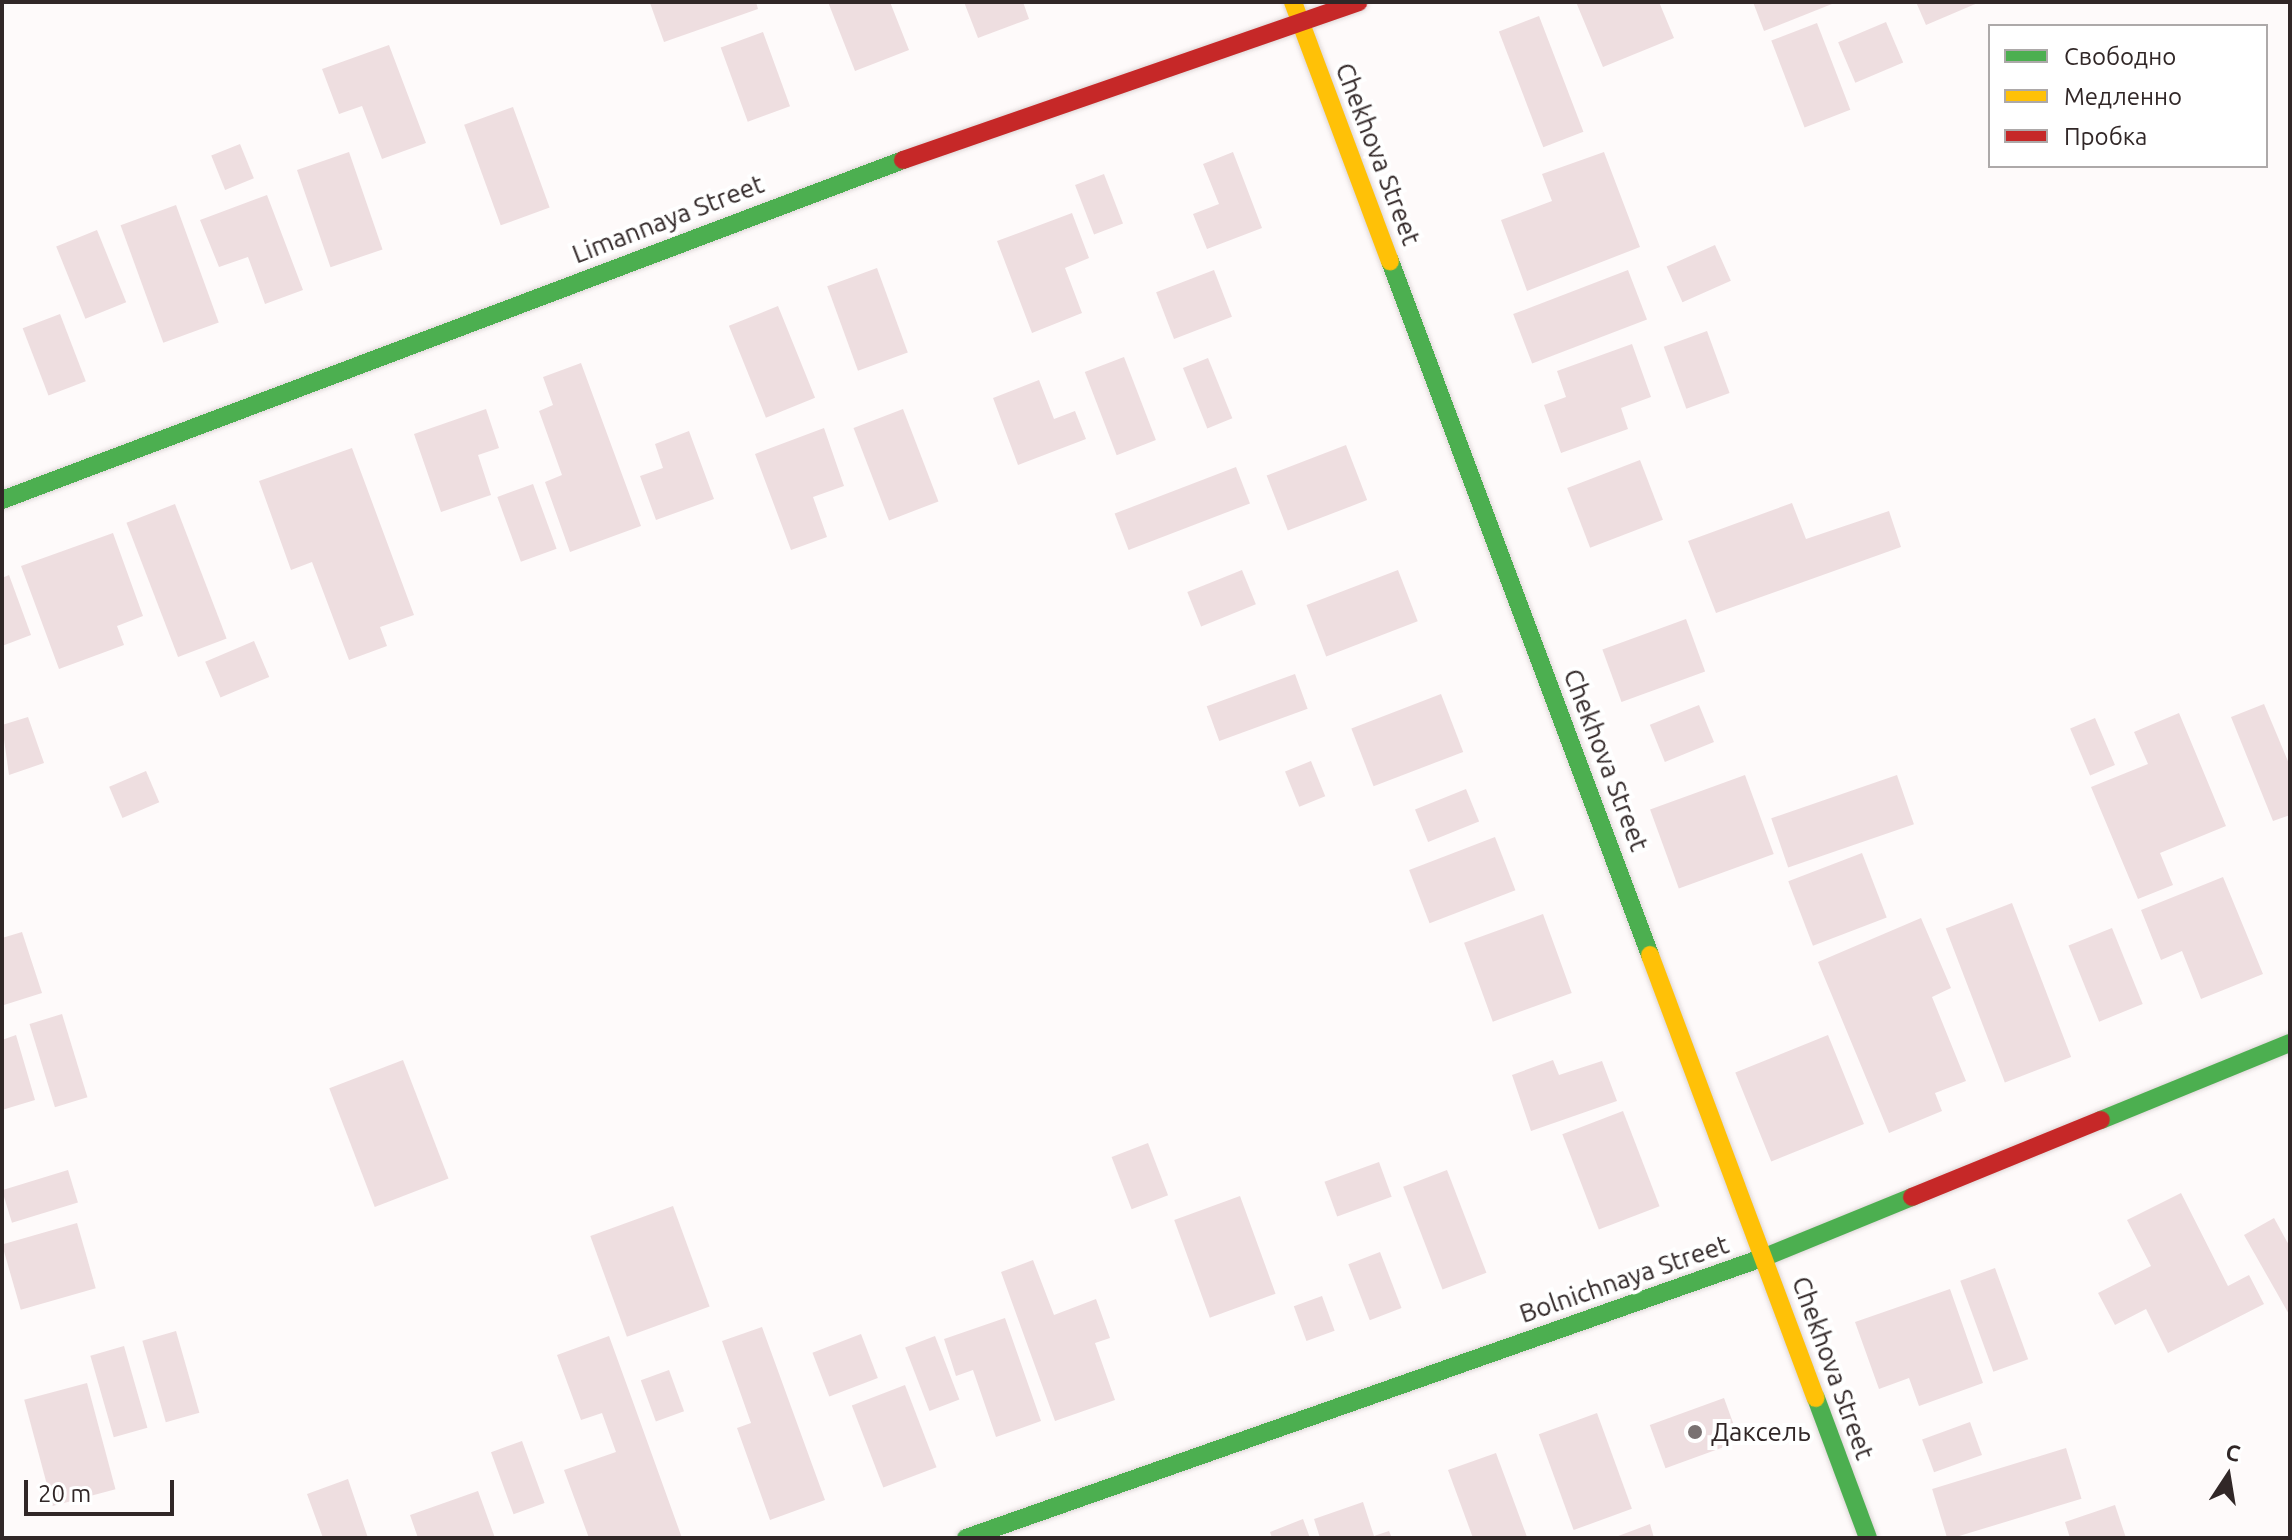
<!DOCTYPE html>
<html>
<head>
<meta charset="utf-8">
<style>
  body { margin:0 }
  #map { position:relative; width:2292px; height:1540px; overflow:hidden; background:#fefafa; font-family:Ubuntu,sans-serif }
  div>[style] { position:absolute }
  .building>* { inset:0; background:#eedee0; transform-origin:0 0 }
  .roads { filter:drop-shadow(0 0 2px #ddd6d6) drop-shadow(0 0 2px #ddd6d6) }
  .fast>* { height:18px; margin:-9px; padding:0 9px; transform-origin:9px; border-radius:9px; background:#4caf50 }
  .slow>* { height:18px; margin:-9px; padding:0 9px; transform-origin:9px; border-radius:9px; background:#ffc107 }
  .jam>* { height:18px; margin:-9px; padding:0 9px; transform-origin:9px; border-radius:9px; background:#c62828 }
  .dots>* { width:22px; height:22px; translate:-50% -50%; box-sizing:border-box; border:4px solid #fff; border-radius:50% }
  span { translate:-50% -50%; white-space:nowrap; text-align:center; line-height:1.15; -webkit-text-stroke:8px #fff; paint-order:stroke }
  .street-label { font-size:26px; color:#312727 }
  .poi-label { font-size:26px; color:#312727 }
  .left { translate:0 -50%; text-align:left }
  .frame { position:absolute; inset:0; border:4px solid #312727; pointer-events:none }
  .legend { position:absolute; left:1988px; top:24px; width:280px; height:144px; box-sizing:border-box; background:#fff; border:2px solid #ada9a9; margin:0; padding:10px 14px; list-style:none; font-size:24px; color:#312727 }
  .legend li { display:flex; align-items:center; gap:16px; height:40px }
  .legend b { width:40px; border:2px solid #ada9a9 }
  .north { position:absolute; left:2188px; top:1436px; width:80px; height:80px; -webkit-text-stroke:6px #fff; paint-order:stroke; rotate:12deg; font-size:22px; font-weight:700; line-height:32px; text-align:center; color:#312727 }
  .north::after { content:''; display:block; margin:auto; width:28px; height:36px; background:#312727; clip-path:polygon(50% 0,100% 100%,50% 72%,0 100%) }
  .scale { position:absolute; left:24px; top:1480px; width:150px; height:36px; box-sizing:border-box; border:4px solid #312727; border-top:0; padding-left:10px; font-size:24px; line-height:28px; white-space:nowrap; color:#312727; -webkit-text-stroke:6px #fff; paint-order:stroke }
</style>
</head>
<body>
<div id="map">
  <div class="building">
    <i style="clip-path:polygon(756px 2px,758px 9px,664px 42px,650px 3px)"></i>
    <i style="clip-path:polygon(828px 2px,890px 2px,909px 50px,855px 71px)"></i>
    <i style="clip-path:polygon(964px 2px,1023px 2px,1029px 19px,978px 38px)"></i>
    <i style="clip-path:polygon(1576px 2px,1659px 2px,1674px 38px,1603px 67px)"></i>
    <i style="clip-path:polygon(1753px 2px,1837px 2px,1764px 31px)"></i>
    <i style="clip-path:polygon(1916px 2px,1980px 2px,1926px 25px)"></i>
    <i style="left:1539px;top:16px;width:124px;height:43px;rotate:69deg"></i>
    <i style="left:1886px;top:22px;width:44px;height:52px;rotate:67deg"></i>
    <i style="left:1817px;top:23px;width:93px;height:49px;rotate:69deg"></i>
    <i style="left:763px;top:32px;width:79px;height:45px;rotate:70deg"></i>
    <i style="clip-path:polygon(389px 45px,426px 143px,382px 159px,362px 106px,339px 114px,322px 69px)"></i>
    <i style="left:513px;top:107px;width:107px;height:52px;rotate:70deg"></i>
    <i style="left:240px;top:144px;width:37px;height:31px;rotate:68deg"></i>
    <i style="left:349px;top:152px;width:103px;height:55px;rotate:71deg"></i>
    <i style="clip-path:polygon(1233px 152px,1262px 228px,1207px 249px,1193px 214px,1219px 204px,1203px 164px)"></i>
    <i style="clip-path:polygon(1604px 152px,1640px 247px,1527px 291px,1501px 220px,1552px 201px,1542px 174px)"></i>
    <i style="left:1104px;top:174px;width:53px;height:31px;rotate:69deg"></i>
    <i style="clip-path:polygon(267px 195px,303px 290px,265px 304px,248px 257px,219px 267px,200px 220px)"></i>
    <i style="left:176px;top:205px;width:125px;height:59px;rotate:70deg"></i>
    <i style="clip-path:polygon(1072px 213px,1089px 258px,1065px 268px,1082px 313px,1032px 333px,997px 241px)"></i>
    <i style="left:97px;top:230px;width:78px;height:44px;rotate:68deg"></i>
    <i style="left:1715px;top:245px;width:39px;height:53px;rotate:66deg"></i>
    <i style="left:877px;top:268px;width:90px;height:53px;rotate:70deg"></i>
    <i style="left:1214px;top:270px;width:50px;height:62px;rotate:69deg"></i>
    <i style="left:1628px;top:270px;width:53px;height:123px;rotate:69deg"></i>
    <i style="left:778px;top:306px;width:99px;height:53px;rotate:68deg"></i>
    <i style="left:60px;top:314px;width:72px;height:40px;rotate:69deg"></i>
    <i style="left:1707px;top:331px;width:66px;height:46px;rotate:70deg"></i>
    <i style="clip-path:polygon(1632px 344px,1651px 397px,1621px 408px,1628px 429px,1561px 453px,1544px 405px,1566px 397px,1557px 371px)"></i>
    <i style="left:1124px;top:357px;width:89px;height:42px;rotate:69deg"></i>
    <i style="left:1208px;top:358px;width:65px;height:27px;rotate:68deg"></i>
    <i style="clip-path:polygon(581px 363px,641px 526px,570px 552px,545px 482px,562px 475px,539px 411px,553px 405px,543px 377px)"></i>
    <i style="clip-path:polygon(1039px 380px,1054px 419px,1075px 411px,1086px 439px,1018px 465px,993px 398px)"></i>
    <i style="clip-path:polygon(486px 409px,499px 448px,478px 455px,491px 495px,441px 512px,414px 434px)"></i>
    <i style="left:903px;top:409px;width:99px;height:53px;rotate:69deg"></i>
    <i style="clip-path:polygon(824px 428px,844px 486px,813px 497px,827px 537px,791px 550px,755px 454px)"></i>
    <i style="clip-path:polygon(689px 431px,714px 499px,656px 520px,640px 476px,663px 468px,655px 444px)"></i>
    <i style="left:1346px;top:445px;width:59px;height:85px;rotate:69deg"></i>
    <i style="clip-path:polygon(352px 448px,414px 615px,380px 627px,387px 646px,349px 660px,312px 562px,291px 570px,259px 481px)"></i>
    <i style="left:1640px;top:460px;width:64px;height:78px;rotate:69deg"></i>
    <i style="left:1236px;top:467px;width:39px;height:130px;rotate:69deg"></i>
    <i style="left:533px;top:484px;width:69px;height:38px;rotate:70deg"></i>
    <i style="clip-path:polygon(1792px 503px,1806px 539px,1889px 511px,1901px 547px,1716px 613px,1688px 541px)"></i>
    <i style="left:175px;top:504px;width:144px;height:52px;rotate:69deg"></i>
    <i style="clip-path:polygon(113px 533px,143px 616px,117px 626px,124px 645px,59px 669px,21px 566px)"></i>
    <i style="left:1242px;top:570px;width:37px;height:59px;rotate:68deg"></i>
    <i style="left:1398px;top:570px;width:55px;height:98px;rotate:69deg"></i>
    <i style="clip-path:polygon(9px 575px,31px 635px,2px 646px,2px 578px)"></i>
    <i style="left:1686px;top:619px;width:56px;height:89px;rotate:70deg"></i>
    <i style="left:254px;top:641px;width:39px;height:53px;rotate:67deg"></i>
    <i style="left:1295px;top:674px;width:37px;height:94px;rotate:70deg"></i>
    <i style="left:1441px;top:694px;width:62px;height:96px;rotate:69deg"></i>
    <i style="clip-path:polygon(2264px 704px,2290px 766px,2290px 815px,2273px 821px,2231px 717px)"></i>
    <i style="left:1699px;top:705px;width:40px;height:53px;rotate:68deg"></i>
    <i style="clip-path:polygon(2179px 713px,2226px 826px,2160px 853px,2173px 885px,2138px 899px,2091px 787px,2148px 764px,2134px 732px)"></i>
    <i style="clip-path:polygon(28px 717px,44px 763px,9px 775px,2px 725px)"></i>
    <i style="left:2095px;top:718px;width:51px;height:27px;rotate:67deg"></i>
    <i style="left:1311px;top:761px;width:38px;height:28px;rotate:68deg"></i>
    <i style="left:146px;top:771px;width:34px;height:40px;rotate:67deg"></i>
    <i style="left:1745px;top:775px;width:84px;height:101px;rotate:70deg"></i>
    <i style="left:1897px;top:775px;width:52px;height:133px;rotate:71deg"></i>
    <i style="left:1466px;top:789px;width:35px;height:55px;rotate:68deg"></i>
    <i style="left:1495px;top:837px;width:57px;height:92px;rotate:69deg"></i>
    <i style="left:1862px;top:853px;width:69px;height:79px;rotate:69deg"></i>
    <i style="clip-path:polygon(2223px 877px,2263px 974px,2201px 999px,2182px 951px,2161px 960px,2141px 910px)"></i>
    <i style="left:2012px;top:903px;width:165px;height:71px;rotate:69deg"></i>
    <i style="left:1543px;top:914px;width:84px;height:84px;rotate:70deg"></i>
    <i style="clip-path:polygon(1921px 918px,1951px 988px,1932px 997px,1966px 1081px,1935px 1093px,1942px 1111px,1889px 1133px,1818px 962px)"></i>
    <i style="left:2112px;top:928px;width:82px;height:47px;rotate:68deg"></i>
    <i style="clip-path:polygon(22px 932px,42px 993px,4px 1005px,2px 938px)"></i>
    <i style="left:62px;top:1014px;width:87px;height:34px;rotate:73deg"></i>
    <i style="clip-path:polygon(16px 1035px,35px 1100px,2px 1110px,2px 1040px)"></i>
    <i style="left:1828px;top:1035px;width:96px;height:100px;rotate:68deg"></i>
    <i style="left:403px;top:1060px;width:127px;height:79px;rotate:69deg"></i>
    <i style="clip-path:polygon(1553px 1060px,1559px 1075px,1602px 1061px,1617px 1101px,1531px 1131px,1512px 1075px)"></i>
    <i style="left:1623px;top:1111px;width:102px;height:65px;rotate:69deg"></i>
    <i style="left:1148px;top:1143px;width:56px;height:39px;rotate:69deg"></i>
    <i style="left:1379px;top:1162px;width:37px;height:58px;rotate:70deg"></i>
    <i style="left:68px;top:1170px;width:34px;height:69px;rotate:73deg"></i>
    <i style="left:1447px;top:1170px;width:110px;height:47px;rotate:69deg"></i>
    <i style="clip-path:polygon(2181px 1193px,2228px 1286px,2249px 1275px,2264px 1304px,2168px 1353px,2146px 1309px,2115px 1325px,2098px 1293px,2151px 1266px,2127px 1220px)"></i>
    <i style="left:1240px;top:1196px;width:104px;height:70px;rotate:70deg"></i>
    <i style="left:673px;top:1206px;width:107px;height:88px;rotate:70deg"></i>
    <i style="clip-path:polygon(2274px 1218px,2290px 1247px,2290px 1316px,2244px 1235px)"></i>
    <i style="left:77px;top:1223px;width:68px;height:78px;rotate:74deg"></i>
    <i style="left:1380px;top:1252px;width:60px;height:34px;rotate:69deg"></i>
    <i style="clip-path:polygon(1033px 1260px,1054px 1315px,1096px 1299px,1110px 1338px,1095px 1343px,1115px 1400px,1055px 1421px,1001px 1272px)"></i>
    <i style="left:1995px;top:1268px;width:97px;height:37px;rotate:70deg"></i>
    <i style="clip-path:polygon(1950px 1289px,1983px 1383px,1919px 1406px,1909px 1378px,1879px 1389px,1855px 1322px)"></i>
    <i style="left:1322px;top:1296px;width:37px;height:30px;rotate:70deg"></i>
    <i style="clip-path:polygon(1005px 1318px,1041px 1421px,996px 1437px,973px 1370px,956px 1376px,944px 1339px)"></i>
    <i style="clip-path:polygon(762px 1327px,825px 1500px,770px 1520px,737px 1428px,751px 1423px,722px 1341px)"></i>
    <i style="left:176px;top:1331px;width:85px;height:35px;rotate:74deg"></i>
    <i style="left:861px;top:1334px;width:47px;height:52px;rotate:69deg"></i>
    <i style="clip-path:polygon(609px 1336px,633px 1402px,682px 1538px,589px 1538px,564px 1470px,616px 1452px,602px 1413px,581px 1420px,557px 1355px)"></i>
    <i style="left:935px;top:1336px;width:68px;height:32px;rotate:69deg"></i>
    <i style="left:124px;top:1346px;width:85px;height:35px;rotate:74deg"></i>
    <i style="left:669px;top:1370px;width:44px;height:30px;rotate:70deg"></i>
    <i style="left:87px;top:1383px;width:110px;height:65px;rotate:75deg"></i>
    <i style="left:905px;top:1385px;width:88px;height:57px;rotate:69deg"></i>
    <i style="left:1724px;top:1398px;width:46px;height:79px;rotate:70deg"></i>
    <i style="left:1597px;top:1413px;width:102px;height:62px;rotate:70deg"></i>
    <i style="left:1970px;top:1422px;width:35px;height:51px;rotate:70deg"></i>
    <i style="left:522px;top:1441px;width:66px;height:33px;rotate:70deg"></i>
    <i style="left:2066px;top:1448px;width:53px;height:140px;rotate:73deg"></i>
    <i style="clip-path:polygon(1496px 1453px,1527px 1537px,1524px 1538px,1473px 1538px,1448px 1470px)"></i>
    <i style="clip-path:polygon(348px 1479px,368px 1538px,323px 1538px,307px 1494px)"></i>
    <i style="clip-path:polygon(478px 1491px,495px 1538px,418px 1538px,410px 1515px)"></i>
    <i style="clip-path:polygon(1363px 1502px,1374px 1536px,1389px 1531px,1392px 1538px,1320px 1538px,1314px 1519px)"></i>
    <i style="clip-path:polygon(2115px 1505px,2126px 1538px,2070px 1538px,2065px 1522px)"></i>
    <i style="clip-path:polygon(1303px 1519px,1310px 1538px,1272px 1538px,1270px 1532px)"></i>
    <i style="clip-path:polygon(1650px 1524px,1654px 1538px,1613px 1538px)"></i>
  </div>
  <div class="roads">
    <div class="fast">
      <i style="left:1390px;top:261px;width:741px;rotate:69.46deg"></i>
      <i style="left:2px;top:500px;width:963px;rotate:-20.67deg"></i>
      <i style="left:2101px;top:1120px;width:204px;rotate:-22.2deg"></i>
      <i style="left:1816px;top:1398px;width:149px;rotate:69.6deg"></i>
      <i style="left:966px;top:1538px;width:847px;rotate:-19.38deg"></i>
      <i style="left:1765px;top:1257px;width:159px;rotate:-22.2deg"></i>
    </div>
    <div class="slow">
      <i style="left:1293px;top:2px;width:277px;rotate:69.5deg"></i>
      <i style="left:1650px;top:955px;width:473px;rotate:69.5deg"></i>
    </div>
    <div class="jam">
      <i style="left:903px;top:160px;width:482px;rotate:-19.1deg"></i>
      <i style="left:1912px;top:1197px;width:204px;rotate:-22.2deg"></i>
    </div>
  </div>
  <div class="dots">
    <i style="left:1695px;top:1432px;background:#797171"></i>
  </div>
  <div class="street-label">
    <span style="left:1378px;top:154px;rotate:69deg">Chekhova Street</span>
    <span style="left:668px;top:219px;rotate:-21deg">Limannaya Street</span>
    <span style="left:1606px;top:760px;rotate:69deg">Chekhova Street</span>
    <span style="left:1624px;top:1279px;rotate:-19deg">Bolnichnaya Street</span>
    <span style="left:1833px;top:1368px;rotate:70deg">Chekhova Street</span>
  </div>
  <div class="poi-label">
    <span class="left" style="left:1711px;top:1432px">Даксель</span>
  </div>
  <div class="frame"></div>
  <ul class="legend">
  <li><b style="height:10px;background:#4caf50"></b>Свободно</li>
  <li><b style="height:10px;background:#ffc107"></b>Медленно</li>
  <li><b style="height:10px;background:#c62828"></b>Пробка</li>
  </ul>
  <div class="north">С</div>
  <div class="scale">20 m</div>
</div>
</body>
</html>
